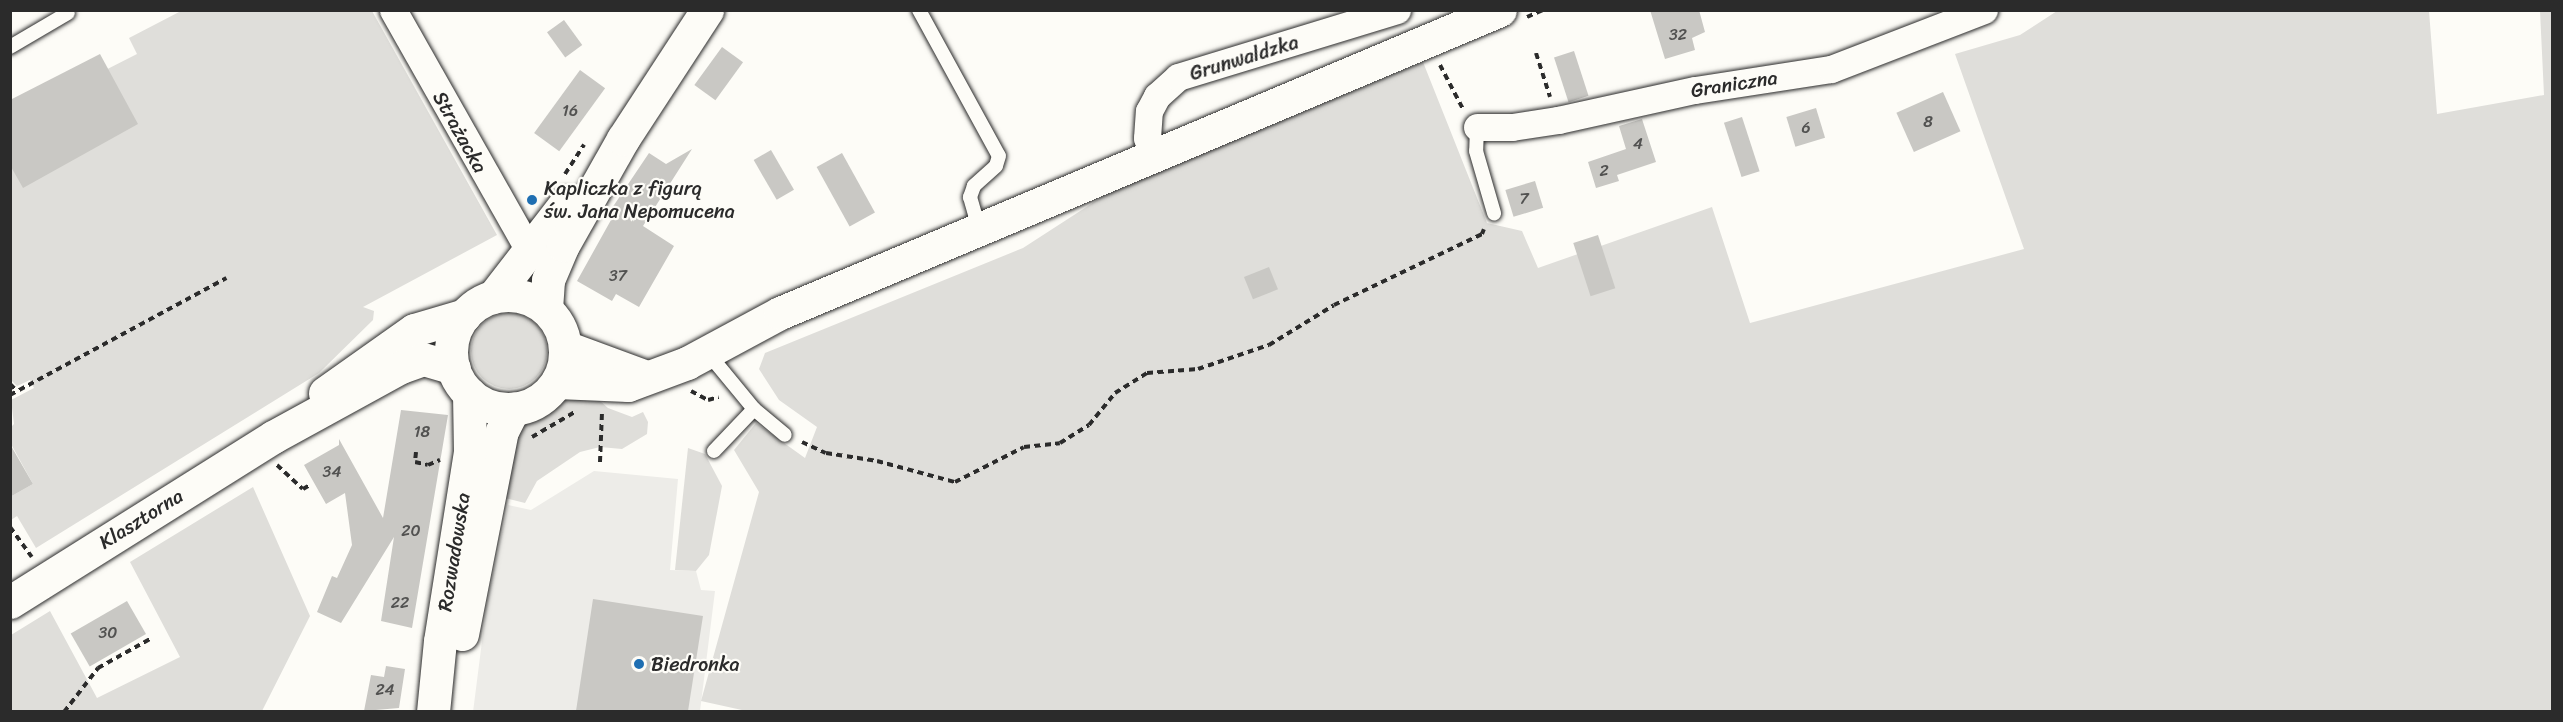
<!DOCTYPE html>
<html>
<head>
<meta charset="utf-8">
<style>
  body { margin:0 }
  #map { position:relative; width:2563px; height:722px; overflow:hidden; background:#fdfcf7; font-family:Sriracha,sans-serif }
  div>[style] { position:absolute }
  .built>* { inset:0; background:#edece8 }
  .green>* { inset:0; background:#dfdeda }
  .round { border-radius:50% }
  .building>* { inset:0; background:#c9c8c4; transform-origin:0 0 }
  .path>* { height:4px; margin-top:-2px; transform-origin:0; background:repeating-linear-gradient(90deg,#2b2b2b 0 6px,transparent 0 10.5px) }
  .roads { filter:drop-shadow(0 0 2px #2b2b2b) drop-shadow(0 0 2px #2b2b2b) }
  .service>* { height:14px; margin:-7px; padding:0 7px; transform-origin:7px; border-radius:7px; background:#fdfcf7 }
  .minor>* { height:27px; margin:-13.5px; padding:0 13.5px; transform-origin:13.5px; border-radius:13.5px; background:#fdfcf7 }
  .tertiary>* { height:33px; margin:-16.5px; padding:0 16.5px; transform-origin:16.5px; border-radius:16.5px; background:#fdfcf7 }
  .tertiary>.ring { margin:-16.5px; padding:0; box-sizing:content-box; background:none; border:33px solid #fdfcf7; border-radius:50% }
  .dots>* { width:16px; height:16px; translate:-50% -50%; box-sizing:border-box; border:3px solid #fdfcf7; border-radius:50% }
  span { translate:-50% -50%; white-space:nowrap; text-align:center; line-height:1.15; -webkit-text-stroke:4.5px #fdfcf7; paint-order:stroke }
  .number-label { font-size:16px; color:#525251 }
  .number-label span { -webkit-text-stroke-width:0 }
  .street-label { font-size:20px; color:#2b2b2b }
  .poi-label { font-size:20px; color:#2b2b2b }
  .left { translate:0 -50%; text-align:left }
  .frame { position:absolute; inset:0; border:12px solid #2b2b2b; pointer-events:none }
</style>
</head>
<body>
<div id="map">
  <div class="built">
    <i style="clip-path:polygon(594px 471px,678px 479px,670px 570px,696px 571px,701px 590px,715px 591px,700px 711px,473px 712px,487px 602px,508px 505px,531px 510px)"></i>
  </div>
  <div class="green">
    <i style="clip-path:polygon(181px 11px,372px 11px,497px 235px,363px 307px,374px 311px,373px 320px,319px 373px,36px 548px,17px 516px,11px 520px,10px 497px,33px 484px,11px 444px,11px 427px,14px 424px,11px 400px,34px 388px,30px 380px,17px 386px,11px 380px,11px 118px,137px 54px,129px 38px)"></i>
    <i style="clip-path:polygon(2057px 11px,2429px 11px,2437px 114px,2544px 95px,2540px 11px,2552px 11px,2552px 711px,751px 712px,701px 701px,759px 492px,734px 450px,756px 423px,805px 458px,817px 427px,779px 400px,759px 369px,765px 353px,1023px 248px,1108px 193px,1423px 62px,1487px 223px,1522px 231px,1538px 268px,1712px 207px,1750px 323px,2024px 249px,1955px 54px,2020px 35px)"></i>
    <i class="round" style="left:471px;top:313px;width:76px;height:76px"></i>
    <i style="clip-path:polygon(565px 394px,592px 394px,608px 408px,632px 417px,643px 412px,648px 422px,647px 434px,622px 449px,600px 447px,580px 452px,537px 481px,525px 503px,505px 498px,514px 457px,513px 440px,520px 426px)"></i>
    <i style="clip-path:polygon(688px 448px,705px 454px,722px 486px,709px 555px,696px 571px,675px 570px)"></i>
    <i style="clip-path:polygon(253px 487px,310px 616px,262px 711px,11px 711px,11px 635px,50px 611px,97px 698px,180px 657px,130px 562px)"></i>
  </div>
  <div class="building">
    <i style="clip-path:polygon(1650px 10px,1699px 10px,1705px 32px,1692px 38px,1695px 50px,1665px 59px)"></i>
    <i style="left:564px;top:20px;width:31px;height:21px;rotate:54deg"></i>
    <i style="left:722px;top:47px;width:26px;height:47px;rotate:36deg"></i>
    <i style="left:1574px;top:51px;width:47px;height:21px;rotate:72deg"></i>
    <i style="clip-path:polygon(100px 54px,138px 124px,23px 188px,10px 165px,10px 100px)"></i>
    <i style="left:580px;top:70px;width:31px;height:78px;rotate:36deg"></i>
    <i style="left:1943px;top:92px;width:43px;height:51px;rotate:66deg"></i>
    <i style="left:1816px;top:108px;width:31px;height:31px;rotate:73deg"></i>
    <i style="left:1742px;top:117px;width:57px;height:19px;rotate:72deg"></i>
    <i style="clip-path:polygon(1642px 119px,1656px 162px,1617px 175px,1619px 181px,1596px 188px,1588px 162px,1626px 149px,1619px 126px)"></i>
    <i style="clip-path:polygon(692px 149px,643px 226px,674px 246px,639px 307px,616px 294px,612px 301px,577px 281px,611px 220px,606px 217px,649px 153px,666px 164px)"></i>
    <i style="left:771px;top:150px;width:46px;height:20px;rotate:60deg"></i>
    <i style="left:842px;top:153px;width:68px;height:29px;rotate:61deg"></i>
    <i style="left:1535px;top:181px;width:28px;height:31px;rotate:73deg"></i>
    <i style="left:1598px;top:235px;width:56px;height:26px;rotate:72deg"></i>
    <i style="left:1269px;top:267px;width:24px;height:27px;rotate:68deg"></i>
    <i style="clip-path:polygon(401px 410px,448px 415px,412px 628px,381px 621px,394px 537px,341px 623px,317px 612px,332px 576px,337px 578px,352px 545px,345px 493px,326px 504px,304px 465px,339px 445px,339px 439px,383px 518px)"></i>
    <i style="clip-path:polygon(10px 444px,33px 484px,10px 497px)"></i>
    <i style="clip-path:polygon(593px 599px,703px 616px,688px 711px,576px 711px)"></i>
    <i style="left:127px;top:601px;width:38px;height:65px;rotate:60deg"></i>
    <i style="clip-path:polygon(386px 666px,405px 669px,399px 708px,364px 711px,371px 675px,384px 677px)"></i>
  </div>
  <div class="path">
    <i style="left:1527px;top:17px;width:17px;rotate:-24deg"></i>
    <i style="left:1536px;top:53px;width:46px;rotate:72.3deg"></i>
    <i style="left:1440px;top:65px;width:50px;rotate:62.4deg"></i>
    <i style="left:565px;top:174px;width:35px;rotate:-57deg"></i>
    <i style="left:10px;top:384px;width:10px;rotate:45deg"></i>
    <i style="left:691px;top:391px;width:19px;rotate:28deg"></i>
    <i style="left:708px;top:400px;width:11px;rotate:-15deg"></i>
    <i style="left:10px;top:395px;width:246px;rotate:-28.4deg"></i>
    <i style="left:532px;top:437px;width:50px;rotate:-30.2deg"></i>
    <i style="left:802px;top:442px;width:26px;rotate:25deg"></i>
    <i style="left:826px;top:453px;width:52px;rotate:8.9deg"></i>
    <i style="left:877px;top:461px;width:81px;rotate:15.1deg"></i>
    <i style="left:955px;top:482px;width:77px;rotate:-26.9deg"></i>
    <i style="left:1024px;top:447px;width:36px;rotate:-6deg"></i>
    <i style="left:1060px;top:443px;width:34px;rotate:-32deg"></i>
    <i style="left:1089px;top:425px;width:41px;rotate:-50.9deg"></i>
    <i style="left:1115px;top:393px;width:38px;rotate:-32deg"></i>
    <i style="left:1147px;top:373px;width:51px;rotate:-4.5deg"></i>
    <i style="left:1198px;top:369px;width:75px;rotate:-18.7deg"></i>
    <i style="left:1269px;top:345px;width:76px;rotate:-31.6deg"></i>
    <i style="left:1334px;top:305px;width:164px;rotate:-25.6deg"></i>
    <i style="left:1482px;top:234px;width:5px;rotate:-68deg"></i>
    <i style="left:416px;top:452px;width:10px;rotate:96deg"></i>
    <i style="left:415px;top:462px;width:13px;rotate:13deg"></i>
    <i style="left:428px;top:465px;width:13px;rotate:-23deg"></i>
    <i style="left:600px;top:462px;width:50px;rotate:-87.7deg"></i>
    <i style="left:277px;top:465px;width:35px;rotate:43deg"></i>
    <i style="left:303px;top:489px;width:8px;rotate:-30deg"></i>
    <i style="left:10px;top:527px;width:37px;rotate:54deg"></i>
    <i style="left:64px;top:712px;width:56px;rotate:-52.3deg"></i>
    <i style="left:98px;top:668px;width:60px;rotate:-29.1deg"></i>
  </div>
  <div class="roads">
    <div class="service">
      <i style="left:919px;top:10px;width:166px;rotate:61.3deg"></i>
      <i style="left:999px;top:156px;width:10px;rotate:107deg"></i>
      <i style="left:996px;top:166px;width:30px;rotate:138deg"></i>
      <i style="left:974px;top:186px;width:12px;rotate:110deg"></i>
      <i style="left:970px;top:197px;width:33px;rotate:74deg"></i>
      <i style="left:10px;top:47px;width:67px;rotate:-30.4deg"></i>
      <i style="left:1477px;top:127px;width:24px;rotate:92deg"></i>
      <i style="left:1476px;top:151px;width:65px;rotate:73.8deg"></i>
      <i style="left:707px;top:352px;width:74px;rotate:50.5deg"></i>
      <i style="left:754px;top:409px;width:58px;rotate:133.6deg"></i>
      <i style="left:754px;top:409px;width:40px;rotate:40deg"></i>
    </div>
    <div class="minor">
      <i style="left:393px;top:10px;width:278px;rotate:60.5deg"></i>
      <i style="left:1477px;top:127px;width:35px"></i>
      <i style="left:1512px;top:127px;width:47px;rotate:-8.7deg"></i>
      <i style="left:1558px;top:120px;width:140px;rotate:-12.4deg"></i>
      <i style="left:1695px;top:90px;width:138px;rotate:-8.8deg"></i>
      <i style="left:1831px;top:69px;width:164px;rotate:-21.1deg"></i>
      <i style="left:1153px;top:156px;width:19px;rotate:-108deg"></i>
      <i style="left:1147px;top:138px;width:27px;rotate:-86deg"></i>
      <i style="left:1149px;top:111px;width:17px;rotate:-62deg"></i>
      <i style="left:1157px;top:96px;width:28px;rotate:-42deg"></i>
      <i style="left:1178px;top:77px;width:229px;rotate:-17deg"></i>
    </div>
    <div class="tertiary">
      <i class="ring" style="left:451px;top:295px;width:81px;height:81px"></i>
      <i style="left:493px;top:297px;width:119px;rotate:-52.2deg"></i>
      <i style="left:546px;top:309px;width:29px;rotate:-86deg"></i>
      <i style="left:548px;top:280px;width:38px;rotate:-67deg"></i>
      <i style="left:563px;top:245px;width:122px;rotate:-60.5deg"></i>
      <i style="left:623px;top:139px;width:154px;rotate:-56.9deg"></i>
      <i style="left:565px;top:347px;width:86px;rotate:20.3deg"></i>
      <i style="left:557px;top:382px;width:71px;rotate:2.4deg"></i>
      <i style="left:628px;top:385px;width:63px;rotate:-20.4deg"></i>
      <i style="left:687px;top:363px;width:106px;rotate:-28.3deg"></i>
      <i style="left:780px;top:313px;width:781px;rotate:-22.82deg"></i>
      <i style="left:325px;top:393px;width:109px;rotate:-35.3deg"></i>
      <i style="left:414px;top:330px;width:53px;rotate:-16.4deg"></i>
      <i style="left:10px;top:602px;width:310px;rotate:-32.1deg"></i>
      <i style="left:273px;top:437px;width:146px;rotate:-28.7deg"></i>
      <i style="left:401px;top:367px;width:23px;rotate:-20deg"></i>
      <i style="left:423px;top:359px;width:32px;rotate:16deg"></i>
      <i style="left:462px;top:634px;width:207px;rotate:-78.9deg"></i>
      <i style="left:502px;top:431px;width:25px;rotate:-63deg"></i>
      <i style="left:433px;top:712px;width:71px;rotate:-84.4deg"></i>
      <i style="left:440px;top:641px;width:192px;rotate:-81deg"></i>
      <i style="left:470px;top:451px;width:58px;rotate:-91deg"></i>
    </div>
  </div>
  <div class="dots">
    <i style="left:532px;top:200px;background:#1f6fb2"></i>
    <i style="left:639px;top:664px;background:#1f6fb2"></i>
  </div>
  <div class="number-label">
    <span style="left:1678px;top:35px">32</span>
    <span style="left:570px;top:111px">16</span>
    <span style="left:1928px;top:122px">8</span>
    <span style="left:1806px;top:128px">6</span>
    <span style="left:1638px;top:144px">4</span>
    <span style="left:1604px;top:171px">2</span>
    <span style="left:1524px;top:199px">7</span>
    <span style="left:618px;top:276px">37</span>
    <span style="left:422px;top:432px">18</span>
    <span style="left:332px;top:472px">34</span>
    <span style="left:411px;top:531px">20</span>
    <span style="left:400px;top:603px">22</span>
    <span style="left:108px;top:633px">30</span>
    <span style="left:385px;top:690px">24</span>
  </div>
  <div class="street-label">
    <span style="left:1244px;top:58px;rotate:-17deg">Grunwaldzka</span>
    <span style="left:1734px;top:84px;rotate:-9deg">Graniczna</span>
    <span style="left:460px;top:132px;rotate:61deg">Strażacka</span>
    <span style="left:141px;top:519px;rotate:-32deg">Klasztorna</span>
    <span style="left:454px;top:552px;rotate:-81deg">Rozwadowska</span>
  </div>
  <div class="poi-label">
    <span class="left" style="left:544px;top:200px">Kapliczka z figurą<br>św. Jana Nepomucena</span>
    <span class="left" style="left:651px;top:664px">Biedronka</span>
  </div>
  <div class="frame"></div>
</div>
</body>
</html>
